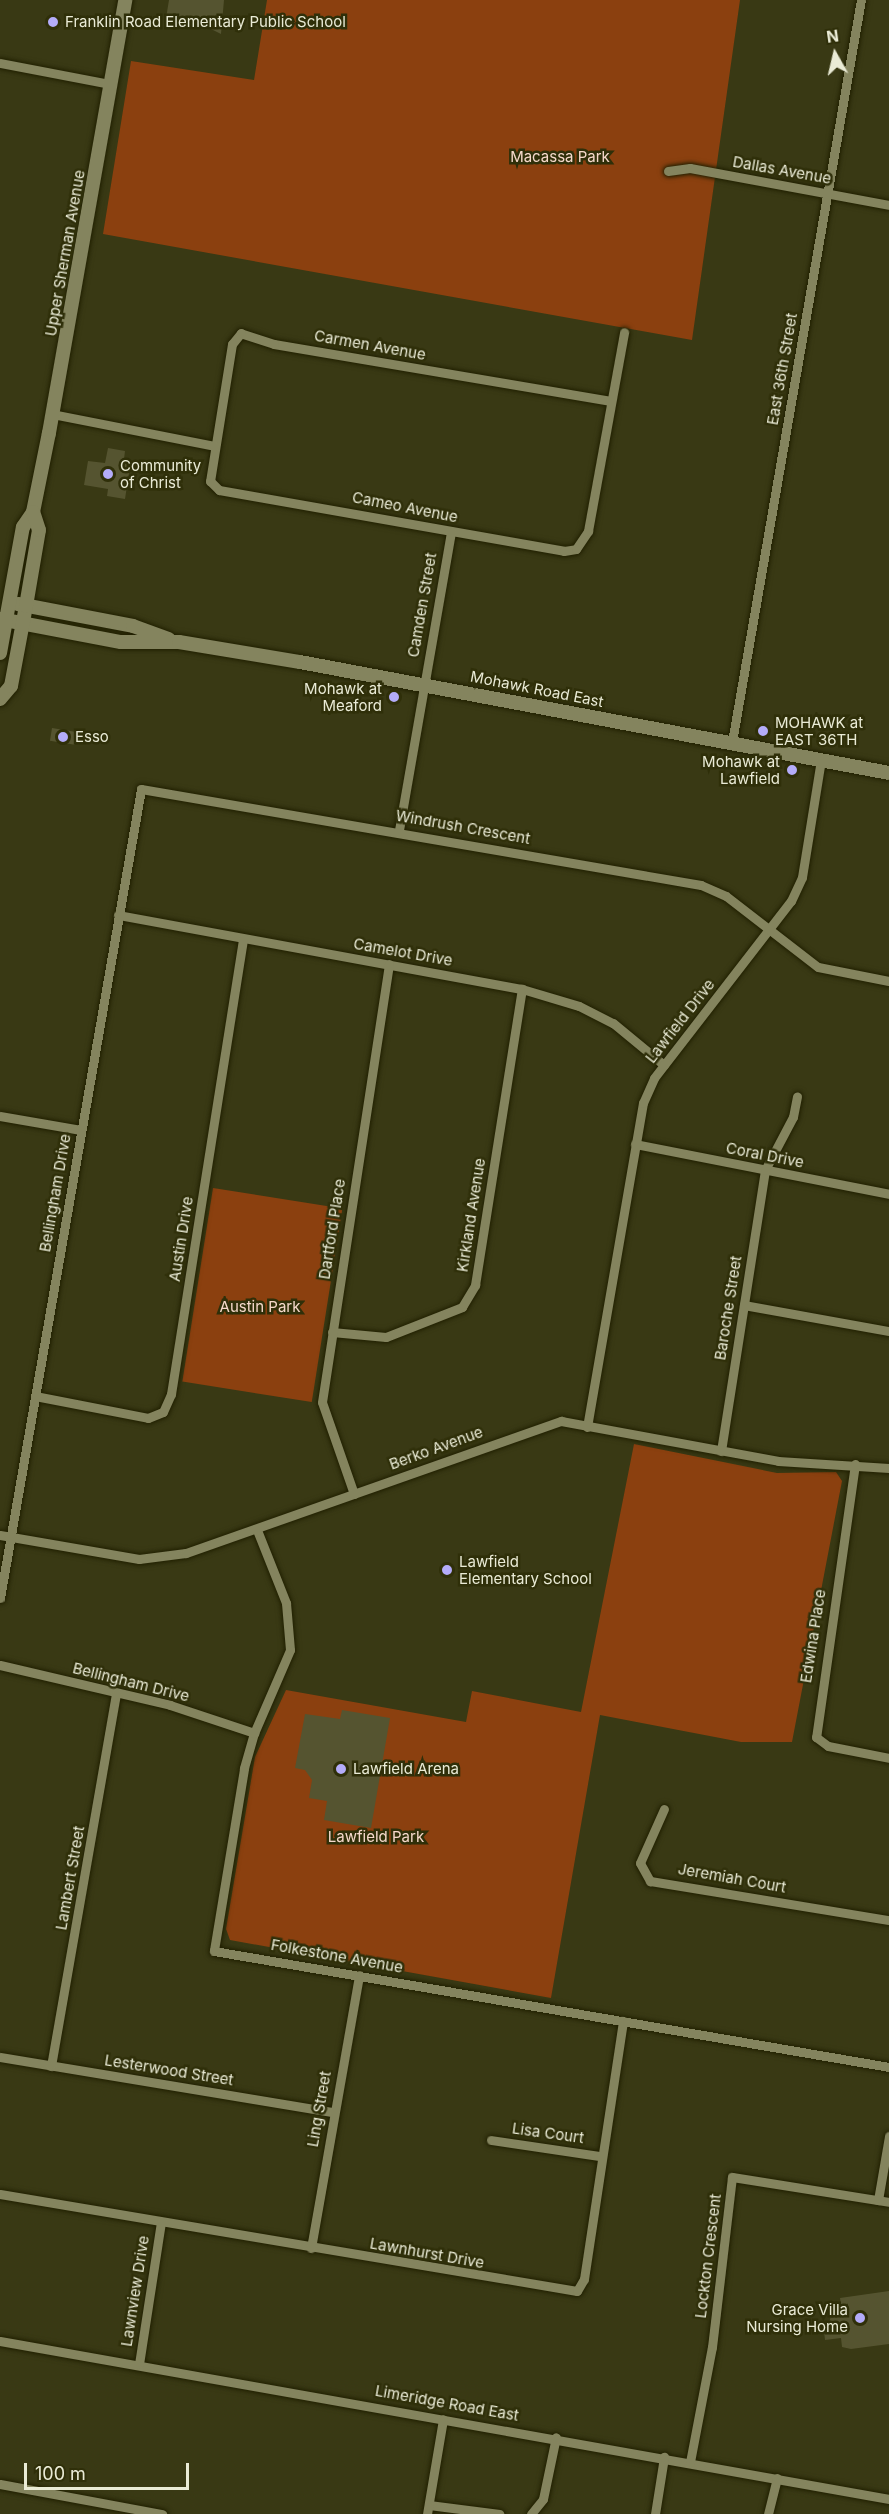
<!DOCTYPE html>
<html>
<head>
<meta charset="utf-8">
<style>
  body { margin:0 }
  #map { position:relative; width:889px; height:2514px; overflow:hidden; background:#393914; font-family:Inter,sans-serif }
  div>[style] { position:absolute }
  .green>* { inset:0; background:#8b400f; transform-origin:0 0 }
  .building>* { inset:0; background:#555430; transform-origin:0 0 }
  .roads { filter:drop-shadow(0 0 2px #212000) drop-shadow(0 0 2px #212000) }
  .minor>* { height:9px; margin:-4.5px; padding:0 4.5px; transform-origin:4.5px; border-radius:4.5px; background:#84845e }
  .secondary>* { height:14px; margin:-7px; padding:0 7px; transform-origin:7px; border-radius:7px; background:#84845e }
  .dots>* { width:16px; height:16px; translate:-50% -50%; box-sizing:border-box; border:3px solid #2f2f09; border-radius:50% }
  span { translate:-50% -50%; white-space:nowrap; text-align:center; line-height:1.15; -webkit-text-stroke:5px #2f2f09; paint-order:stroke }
  .poi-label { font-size:15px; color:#eaebd6 }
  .left { translate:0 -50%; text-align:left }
  .right { translate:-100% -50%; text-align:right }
  .park-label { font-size:15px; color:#f6d9cb }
  .street-label { font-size:15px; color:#eaebd6 }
  .north { position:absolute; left:805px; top:24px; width:60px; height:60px; -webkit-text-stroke:4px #2f2f09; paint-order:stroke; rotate:352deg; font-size:16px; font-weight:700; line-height:24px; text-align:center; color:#eaebd6 }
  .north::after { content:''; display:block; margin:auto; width:21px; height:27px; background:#eaebd6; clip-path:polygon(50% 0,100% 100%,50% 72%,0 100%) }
  .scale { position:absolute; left:24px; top:2463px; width:165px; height:27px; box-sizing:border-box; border:3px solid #eaebd6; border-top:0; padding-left:8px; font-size:18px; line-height:21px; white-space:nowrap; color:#eaebd6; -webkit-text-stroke:4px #2f2f09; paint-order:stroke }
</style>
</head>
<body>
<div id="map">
  <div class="green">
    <i style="clip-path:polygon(267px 0,740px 0,692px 340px,103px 234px,131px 61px,254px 80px)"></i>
    <i style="left:213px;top:1188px;width:131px;height:196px;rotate:9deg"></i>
    <i style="clip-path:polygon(634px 1444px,777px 1473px,836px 1472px,842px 1481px,792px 1742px,741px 1742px,600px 1715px,551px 1998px,230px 1940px,226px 1929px,255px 1757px,286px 1690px,466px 1722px,472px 1691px,581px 1712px)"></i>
  </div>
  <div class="building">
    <i style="clip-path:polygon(169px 0,224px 0,221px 34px,205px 26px,165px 24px)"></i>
    <i style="clip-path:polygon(108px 448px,125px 451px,124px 459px,131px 460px,125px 499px,107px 496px,108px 489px,84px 485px,88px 461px,105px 463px)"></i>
    <i style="left:52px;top:728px;width:25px;height:13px;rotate:9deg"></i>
    <i style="clip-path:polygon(342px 1710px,390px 1718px,371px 1828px,324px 1820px,327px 1801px,309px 1798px,312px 1780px,305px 1770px,295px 1768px,305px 1714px,340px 1719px)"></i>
    <i style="clip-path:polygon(889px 2291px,889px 2344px,851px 2349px,842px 2347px,841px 2338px,825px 2340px,823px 2322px,829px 2322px,833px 2311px,842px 2310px,840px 2298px)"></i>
  </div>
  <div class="roads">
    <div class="minor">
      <i style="left:0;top:63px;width:112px;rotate:10.8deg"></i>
      <i style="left:668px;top:171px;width:22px;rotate:-8deg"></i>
      <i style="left:690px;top:168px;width:202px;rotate:10.5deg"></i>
      <i style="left:611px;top:401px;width:342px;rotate:-170.4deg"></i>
      <i style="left:274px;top:344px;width:35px;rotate:-162deg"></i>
      <i style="left:241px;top:333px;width:14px;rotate:129deg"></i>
      <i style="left:232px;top:344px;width:139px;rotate:99.1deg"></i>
      <i style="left:210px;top:481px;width:13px;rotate:45deg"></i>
      <i style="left:219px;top:490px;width:350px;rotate:10deg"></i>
      <i style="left:564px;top:551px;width:12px;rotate:-9deg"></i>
      <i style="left:576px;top:549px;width:22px;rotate:-56deg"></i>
      <i style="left:588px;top:531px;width:202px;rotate:-79.7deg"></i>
      <i style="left:52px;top:414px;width:166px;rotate:11.1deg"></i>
      <i style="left:732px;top:742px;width:753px;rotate:-80.14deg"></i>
      <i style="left:399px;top:830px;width:303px;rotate:-80.1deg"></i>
      <i style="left:118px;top:915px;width:411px;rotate:10.4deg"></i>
      <i style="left:522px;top:989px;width:59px;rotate:16.6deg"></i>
      <i style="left:579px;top:1006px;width:38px;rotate:27deg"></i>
      <i style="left:613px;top:1023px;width:66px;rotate:39.5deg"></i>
      <i style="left:0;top:1116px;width:82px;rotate:9.8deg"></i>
      <i style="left:635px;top:1144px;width:259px;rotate:11.1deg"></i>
      <i style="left:744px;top:1305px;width:147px;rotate:10.2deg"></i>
      <i style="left:332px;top:1332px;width:54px;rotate:5.3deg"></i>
      <i style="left:386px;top:1337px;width:82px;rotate:-21.5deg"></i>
      <i style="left:462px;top:1307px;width:26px;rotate:-59deg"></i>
      <i style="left:475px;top:1285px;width:300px;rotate:-81deg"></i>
      <i style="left:35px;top:1396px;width:115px;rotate:11deg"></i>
      <i style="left:148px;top:1418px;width:16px;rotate:-22deg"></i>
      <i style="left:163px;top:1412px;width:20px;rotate:-66deg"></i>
      <i style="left:171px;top:1394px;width:461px;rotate:-81deg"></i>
      <i style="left:587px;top:1427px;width:329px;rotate:-80.2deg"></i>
      <i style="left:643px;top:1103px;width:27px;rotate:-66deg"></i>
      <i style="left:654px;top:1078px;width:224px;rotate:-52.3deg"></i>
      <i style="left:791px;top:901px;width:26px;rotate:-65deg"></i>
      <i style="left:802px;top:877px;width:119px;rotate:-80.8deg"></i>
      <i style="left:721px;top:1451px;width:284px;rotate:-81.1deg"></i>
      <i style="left:765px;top:1170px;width:60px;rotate:-62.2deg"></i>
      <i style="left:793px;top:1117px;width:21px;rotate:-79deg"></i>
      <i style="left:855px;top:1464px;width:276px;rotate:98.1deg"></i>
      <i style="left:816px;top:1737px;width:15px;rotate:37deg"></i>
      <i style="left:828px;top:1746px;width:62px;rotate:11.1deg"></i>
      <i style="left:354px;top:1494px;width:97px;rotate:-109.2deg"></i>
      <i style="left:322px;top:1402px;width:443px;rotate:-81.3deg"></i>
      <i style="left:257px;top:1530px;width:79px;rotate:68.3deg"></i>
      <i style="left:286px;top:1603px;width:47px;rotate:85.1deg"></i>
      <i style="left:290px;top:1650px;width:90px;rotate:113.4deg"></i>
      <i style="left:254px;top:1733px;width:37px;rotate:106deg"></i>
      <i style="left:244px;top:1769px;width:184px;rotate:99.4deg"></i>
      <i style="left:214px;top:1951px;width:685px;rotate:9.75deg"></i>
      <i style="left:0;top:1535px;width:141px;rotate:9.8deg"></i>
      <i style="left:139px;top:1559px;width:47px;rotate:-7.3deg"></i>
      <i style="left:186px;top:1553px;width:398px;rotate:-19.4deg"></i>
      <i style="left:561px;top:1421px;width:221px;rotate:10.4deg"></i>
      <i style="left:778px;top:1461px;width:111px;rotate:3.6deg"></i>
      <i style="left:0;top:1598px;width:821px;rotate:-80.11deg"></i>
      <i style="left:141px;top:789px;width:568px;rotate:9.73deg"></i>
      <i style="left:701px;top:885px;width:27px;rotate:24deg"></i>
      <i style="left:726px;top:896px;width:116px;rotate:37.7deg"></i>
      <i style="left:818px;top:967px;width:72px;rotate:11.2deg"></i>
      <i style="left:0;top:1665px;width:175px;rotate:13.2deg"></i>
      <i style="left:170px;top:1705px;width:89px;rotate:18.4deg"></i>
      <i style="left:664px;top:1809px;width:59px;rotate:114deg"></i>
      <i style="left:640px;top:1863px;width:21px;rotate:61deg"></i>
      <i style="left:650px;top:1881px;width:242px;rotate:9.3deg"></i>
      <i style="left:0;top:2057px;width:338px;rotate:9.4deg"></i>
      <i style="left:51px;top:2066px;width:379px;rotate:-80.1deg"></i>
      <i style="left:491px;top:2140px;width:110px;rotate:8.4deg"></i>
      <i style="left:0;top:2194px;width:585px;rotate:9.54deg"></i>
      <i style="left:577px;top:2291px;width:14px;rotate:-60deg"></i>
      <i style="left:584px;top:2279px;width:261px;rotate:-81.4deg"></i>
      <i style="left:878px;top:2200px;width:65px;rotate:-80.2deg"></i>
      <i style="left:311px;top:2248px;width:277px;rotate:-80deg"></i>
      <i style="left:0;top:2341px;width:903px;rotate:10.08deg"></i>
      <i style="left:139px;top:2364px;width:144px;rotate:-81.2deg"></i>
      <i style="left:690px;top:2462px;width:117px;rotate:-79.2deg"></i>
      <i style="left:712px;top:2347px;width:171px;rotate:-83.3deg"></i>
      <i style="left:732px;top:2177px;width:159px;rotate:9deg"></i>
      <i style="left:0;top:2484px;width:165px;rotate:10.5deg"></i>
      <i style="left:429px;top:2505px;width:71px;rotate:7.3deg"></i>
      <i style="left:427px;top:2514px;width:96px;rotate:-80.4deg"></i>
      <i style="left:531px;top:2514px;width:19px;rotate:-51deg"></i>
      <i style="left:543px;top:2499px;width:63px;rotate:-78.2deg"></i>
      <i style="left:655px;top:2514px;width:58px;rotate:-81deg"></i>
      <i style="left:768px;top:2514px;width:37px;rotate:-76deg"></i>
    </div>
    <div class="secondary">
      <i style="left:18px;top:604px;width:117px;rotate:10.8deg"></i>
      <i style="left:133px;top:626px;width:38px;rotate:20deg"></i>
      <i style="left:0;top:619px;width:123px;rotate:10.8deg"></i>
      <i style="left:121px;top:642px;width:58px"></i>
      <i style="left:179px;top:642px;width:123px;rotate:9.4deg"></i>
      <i style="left:300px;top:662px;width:599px;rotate:10.67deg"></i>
      <i style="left:0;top:653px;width:128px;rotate:-79.7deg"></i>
      <i style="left:23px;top:527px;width:18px;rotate:-56deg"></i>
      <i style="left:33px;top:512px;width:81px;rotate:-78.6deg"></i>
      <i style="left:49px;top:433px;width:440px;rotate:-80deg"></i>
      <i style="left:0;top:699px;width:17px;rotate:-50deg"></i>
      <i style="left:11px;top:686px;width:81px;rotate:-79.4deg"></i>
      <i style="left:26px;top:606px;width:77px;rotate:-80.3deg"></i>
      <i style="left:39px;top:530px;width:19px;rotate:-108deg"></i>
    </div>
  </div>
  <div class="dots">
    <i style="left:53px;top:22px;background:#b4acf9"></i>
    <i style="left:108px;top:474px;background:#b4acf9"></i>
    <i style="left:394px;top:697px;background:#b4acf9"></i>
    <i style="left:763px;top:731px;background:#b4acf9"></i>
    <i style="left:63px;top:737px;background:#b4acf9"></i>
    <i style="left:792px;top:770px;background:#b4acf9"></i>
    <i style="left:447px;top:1570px;background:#b4acf9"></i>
    <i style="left:341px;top:1769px;background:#b4acf9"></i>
    <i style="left:860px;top:2318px;background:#b4acf9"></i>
  </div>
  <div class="poi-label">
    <span class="left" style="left:65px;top:22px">Franklin Road Elementary Public School</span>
    <span class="left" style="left:120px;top:474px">Community<br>of Christ</span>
    <span class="right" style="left:382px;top:697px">Mohawk at<br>Meaford</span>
    <span class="left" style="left:775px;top:731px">MOHAWK at<br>EAST 36TH</span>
    <span class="left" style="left:75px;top:737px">Esso</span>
    <span class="right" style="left:780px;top:770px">Mohawk at<br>Lawfield</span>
    <span class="left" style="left:459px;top:1570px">Lawfield<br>Elementary School</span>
    <span class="left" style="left:353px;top:1769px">Lawfield Arena</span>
    <span class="right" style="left:848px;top:2318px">Grace Villa<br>Nursing Home</span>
  </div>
  <div class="park-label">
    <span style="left:560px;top:157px">Macassa Park</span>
    <span style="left:260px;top:1307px">Austin Park</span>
    <span style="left:376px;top:1837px">Lawfield Park</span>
  </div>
  <div class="street-label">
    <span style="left:782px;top:170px;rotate:10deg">Dallas Avenue</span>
    <span style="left:65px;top:253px;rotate:-80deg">Upper Sherman Avenue</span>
    <span style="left:370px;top:345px;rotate:10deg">Carmen Avenue</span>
    <span style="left:782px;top:369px;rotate:-80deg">East 36th Street</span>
    <span style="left:405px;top:507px;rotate:11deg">Cameo Avenue</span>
    <span style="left:422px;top:605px;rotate:-80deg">Camden Street</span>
    <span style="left:537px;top:689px;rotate:11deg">Mohawk Road East</span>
    <span style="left:463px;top:827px;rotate:10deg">Windrush Crescent</span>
    <span style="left:403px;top:952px;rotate:10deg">Camelot Drive</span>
    <span style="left:680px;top:1021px;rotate:-52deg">Lawfield Drive</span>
    <span style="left:765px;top:1155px;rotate:11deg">Coral Drive</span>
    <span style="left:55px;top:1193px;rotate:-80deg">Bellingham Drive</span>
    <span style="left:471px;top:1215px;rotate:-81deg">Kirkland Avenue</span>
    <span style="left:332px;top:1229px;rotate:-81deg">Dartford Place</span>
    <span style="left:181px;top:1239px;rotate:-81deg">Austin Drive</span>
    <span style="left:728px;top:1308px;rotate:-81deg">Baroche Street</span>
    <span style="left:436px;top:1448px;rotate:-20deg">Berko Avenue</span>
    <span style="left:813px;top:1636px;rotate:-81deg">Edwina Place</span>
    <span style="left:131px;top:1682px;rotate:14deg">Bellingham Drive</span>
    <span style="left:70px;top:1878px;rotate:-80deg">Lambert Street</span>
    <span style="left:732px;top:1878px;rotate:10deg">Jeremiah Court</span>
    <span style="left:337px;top:1956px;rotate:10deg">Folkestone Avenue</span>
    <span style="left:169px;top:2070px;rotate:9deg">Lesterwood Street</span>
    <span style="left:319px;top:2109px;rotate:-80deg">Ling Street</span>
    <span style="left:548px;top:2133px;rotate:8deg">Lisa Court</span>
    <span style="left:427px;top:2253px;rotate:10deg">Lawnhurst Drive</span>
    <span style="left:708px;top:2256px;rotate:-83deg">Lockton Crescent</span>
    <span style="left:135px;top:2291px;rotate:-81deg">Lawnview Drive</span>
    <span style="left:447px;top:2403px;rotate:10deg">Limeridge Road East</span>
  </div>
  <div class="north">N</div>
  <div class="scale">100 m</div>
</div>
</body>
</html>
